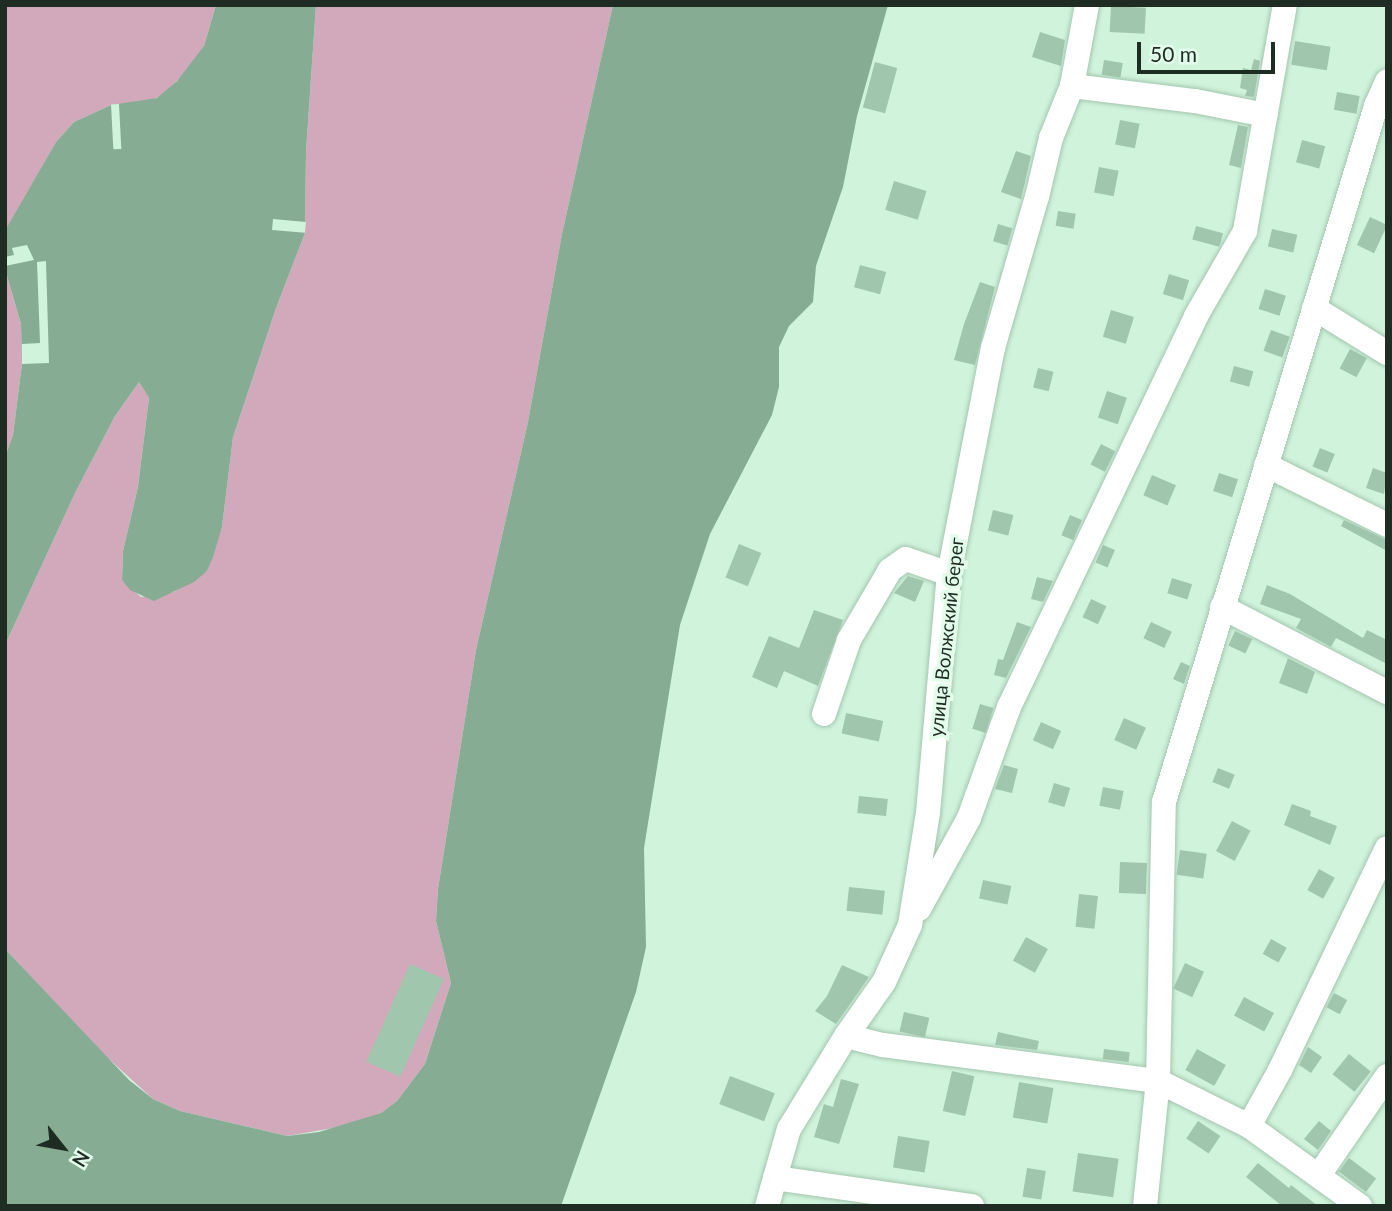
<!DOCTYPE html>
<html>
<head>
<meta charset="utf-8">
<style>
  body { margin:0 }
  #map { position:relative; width:1392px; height:1211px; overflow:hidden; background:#d0f3dc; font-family:Lato,sans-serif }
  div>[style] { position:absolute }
  .green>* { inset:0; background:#d2a9bb }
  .water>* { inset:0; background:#86ac93 }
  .pier>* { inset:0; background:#d0f3dc; transform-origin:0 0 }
  .building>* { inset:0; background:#a0c6ad; transform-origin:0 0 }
  .roads { filter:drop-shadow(0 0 2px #a3c5ae) drop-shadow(0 0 2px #a3c5ae) }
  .minor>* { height:24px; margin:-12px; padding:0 12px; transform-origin:12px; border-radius:12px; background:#fff }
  span { translate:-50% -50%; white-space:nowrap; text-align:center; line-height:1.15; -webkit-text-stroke:7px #e2feeb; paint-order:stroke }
  .street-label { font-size:19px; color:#1f2c23 }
  .frame { position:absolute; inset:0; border:7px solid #1f2c23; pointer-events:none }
  .north { position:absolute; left:28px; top:1113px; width:70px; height:70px; -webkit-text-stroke:5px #e2feeb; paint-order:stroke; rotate:121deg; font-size:19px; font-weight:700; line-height:28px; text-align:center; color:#1f2c23 }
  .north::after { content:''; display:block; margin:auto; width:24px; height:32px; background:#1f2c23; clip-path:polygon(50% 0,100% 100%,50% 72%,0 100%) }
  .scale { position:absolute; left:1137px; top:42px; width:138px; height:32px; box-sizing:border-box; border:4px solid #1f2c23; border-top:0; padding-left:9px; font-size:21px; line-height:24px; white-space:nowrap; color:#1f2c23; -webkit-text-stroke:5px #e2feeb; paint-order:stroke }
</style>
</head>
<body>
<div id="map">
  <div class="green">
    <i style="clip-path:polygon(5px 5px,216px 5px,204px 46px,194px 63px,162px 96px,144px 102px,111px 105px,74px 122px,56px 142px,5px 232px)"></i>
    <i style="clip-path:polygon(316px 5px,613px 5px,562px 234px,528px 422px,476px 650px,438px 889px,436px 921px,451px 983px,425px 1064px,397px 1101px,381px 1113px,345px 1126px,287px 1136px,180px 1111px,153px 1099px,99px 1050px,5px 949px,5px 645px,75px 493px,115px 416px,139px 382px,149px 398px,138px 487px,123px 551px,122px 580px,141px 597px,174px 592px,207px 571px,222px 527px,233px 437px,276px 308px,305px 233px,306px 151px)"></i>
    <i style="clip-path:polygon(5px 269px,21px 324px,22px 364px,13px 435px,5px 457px)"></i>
  </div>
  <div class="water">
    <i style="clip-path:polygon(216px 5px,316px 5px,306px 151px,305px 233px,276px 308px,233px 437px,222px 527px,213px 557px,207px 571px,194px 582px,154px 601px,130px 590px,122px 580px,123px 551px,138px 487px,149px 398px,139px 382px,115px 416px,75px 493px,5px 645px,5px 457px,13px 435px,22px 364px,21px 324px,5px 269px,6px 229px,56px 142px,74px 122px,111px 105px,157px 98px,177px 81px,204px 46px)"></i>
    <i style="clip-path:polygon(613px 5px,888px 5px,857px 116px,843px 187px,816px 266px,813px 302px,789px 326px,779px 347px,779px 387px,772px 415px,710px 534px,680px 625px,644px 848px,646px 947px,636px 992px,561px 1206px,5px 1206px,5px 949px,129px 1080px,153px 1099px,180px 1111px,287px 1136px,319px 1132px,381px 1113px,397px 1101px,425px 1064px,451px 983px,436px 921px,438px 889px,476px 650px,528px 422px,562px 234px)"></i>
  </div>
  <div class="pier">
    <i style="left:119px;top:104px;width:45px;height:8px;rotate:87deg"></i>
    <i style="left:273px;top:219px;width:33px;height:11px;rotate:5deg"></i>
    <i style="clip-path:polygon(27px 245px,34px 260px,5px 266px,5px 257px,14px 255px,12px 248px)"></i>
    <i style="clip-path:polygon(46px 261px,49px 363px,22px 364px,22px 344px,40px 343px,37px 262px)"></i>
  </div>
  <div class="building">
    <i style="left:1111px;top:6px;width:35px;height:26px;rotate:3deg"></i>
    <i style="clip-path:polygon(1040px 32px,1065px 40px,1061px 66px,1032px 57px)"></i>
    <i style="left:1295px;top:41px;width:36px;height:24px;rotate:9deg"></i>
    <i style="clip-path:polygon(1254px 59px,1260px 61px,1254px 97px,1245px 96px,1247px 90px,1240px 88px,1243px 68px,1251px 70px)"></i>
    <i style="left:1104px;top:60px;width:19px;height:15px;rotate:9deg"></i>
    <i style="left:875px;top:62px;width:23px;height:47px;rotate:15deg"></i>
    <i style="left:1337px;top:92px;width:23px;height:18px;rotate:10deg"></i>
    <i style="left:1120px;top:120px;width:20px;height:25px;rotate:11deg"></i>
    <i style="clip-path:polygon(1238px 125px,1248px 127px,1241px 168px,1229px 165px)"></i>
    <i style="left:1302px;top:140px;width:24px;height:23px;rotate:15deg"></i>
    <i style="clip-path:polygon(1016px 151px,1031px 156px,1021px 199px,1001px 192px)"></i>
    <i style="left:1099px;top:167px;width:20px;height:26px;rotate:11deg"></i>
    <i style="left:894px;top:181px;width:34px;height:30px;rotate:17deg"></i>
    <i style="left:1058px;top:211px;width:18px;height:15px;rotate:9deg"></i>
    <i style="left:1370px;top:217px;width:19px;height:31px;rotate:25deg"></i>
    <i style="left:998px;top:224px;width:15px;height:18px;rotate:16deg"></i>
    <i style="left:1196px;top:226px;width:28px;height:14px;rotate:15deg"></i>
    <i style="left:1272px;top:229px;width:26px;height:18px;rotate:13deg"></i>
    <i style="left:860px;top:265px;width:27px;height:23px;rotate:15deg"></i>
    <i style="left:1169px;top:274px;width:21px;height:21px;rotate:17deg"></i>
    <i style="clip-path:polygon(980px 282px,995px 287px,975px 365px,954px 360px,964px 324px)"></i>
    <i style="left:1265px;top:289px;width:22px;height:21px;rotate:18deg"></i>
    <i style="left:1111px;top:310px;width:24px;height:28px;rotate:17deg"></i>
    <i style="left:1271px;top:330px;width:20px;height:22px;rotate:20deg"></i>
    <i style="left:1350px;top:349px;width:19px;height:22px;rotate:28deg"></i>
    <i style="left:1234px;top:366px;width:20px;height:16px;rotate:15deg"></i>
    <i style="left:1038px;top:368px;width:16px;height:20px;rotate:14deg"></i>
    <i style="left:1107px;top:391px;width:21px;height:28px;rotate:19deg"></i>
    <i style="left:1101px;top:444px;width:16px;height:23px;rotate:27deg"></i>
    <i style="left:1320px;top:448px;width:16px;height:20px;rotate:22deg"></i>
    <i style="clip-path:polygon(1373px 468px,1387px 473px,1384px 494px,1366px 488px)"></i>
    <i style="left:1219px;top:473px;width:20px;height:19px;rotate:18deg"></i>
    <i style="left:1152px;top:475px;width:26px;height:22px;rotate:23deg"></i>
    <i style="left:993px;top:510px;width:21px;height:21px;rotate:14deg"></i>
    <i style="left:1070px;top:515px;width:13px;height:22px;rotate:23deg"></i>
    <i style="clip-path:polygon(1344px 520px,1387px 540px,1387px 551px,1341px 526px)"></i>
    <i style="left:739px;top:544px;width:24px;height:36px;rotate:22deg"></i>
    <i style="left:1103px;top:545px;width:13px;height:19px;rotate:23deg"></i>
    <i style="clip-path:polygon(908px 576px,924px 581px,915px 602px,894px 593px)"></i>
    <i style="clip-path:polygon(1037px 577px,1053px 581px,1043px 602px,1031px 599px)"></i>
    <i style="left:1172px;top:578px;width:21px;height:16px;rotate:17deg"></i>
    <i style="clip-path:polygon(1267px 585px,1290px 594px,1363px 638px,1367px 630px,1387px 640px,1387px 664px,1336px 638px,1331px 647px,1296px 628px,1301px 619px,1260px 604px)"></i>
    <i style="left:1091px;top:599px;width:17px;height:20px;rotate:25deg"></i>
    <i style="clip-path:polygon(814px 610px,843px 620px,818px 686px,784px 671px,777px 688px,752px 677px,769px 636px,799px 648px)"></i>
    <i style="clip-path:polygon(1017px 622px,1031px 627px,1006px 678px,994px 675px,998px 659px,1003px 660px)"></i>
    <i style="left:1151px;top:622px;width:23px;height:18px;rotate:25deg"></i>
    <i style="left:1235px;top:631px;width:19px;height:16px;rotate:25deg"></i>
    <i style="clip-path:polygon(1288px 658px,1315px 672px,1307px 694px,1279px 683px)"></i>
    <i style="clip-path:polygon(1181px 662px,1190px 666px,1184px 684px,1173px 679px)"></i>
    <i style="left:980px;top:704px;width:14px;height:26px;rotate:17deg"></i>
    <i style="left:846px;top:713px;width:38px;height:21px;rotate:12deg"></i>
    <i style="left:1124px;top:718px;width:24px;height:24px;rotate:24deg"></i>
    <i style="left:1041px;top:722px;width:22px;height:20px;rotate:24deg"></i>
    <i style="clip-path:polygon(1004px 765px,1018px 769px,1012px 793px,995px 789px)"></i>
    <i style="left:1218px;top:768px;width:18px;height:15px;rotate:22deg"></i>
    <i style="left:1054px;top:783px;width:17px;height:20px;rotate:17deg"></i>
    <i style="left:1103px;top:787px;width:21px;height:19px;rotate:11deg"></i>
    <i style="left:859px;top:796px;width:29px;height:17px;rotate:6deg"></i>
    <i style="clip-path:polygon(1292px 804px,1311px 811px,1310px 816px,1337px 826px,1330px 845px,1284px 825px)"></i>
    <i style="left:1232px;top:821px;width:21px;height:34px;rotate:28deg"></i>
    <i style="left:1180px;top:850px;width:27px;height:25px;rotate:8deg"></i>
    <i style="left:1120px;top:862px;width:27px;height:31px;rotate:2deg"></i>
    <i style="left:1319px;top:869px;width:18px;height:24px;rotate:29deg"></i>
    <i style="left:983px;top:880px;width:29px;height:19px;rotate:12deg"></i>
    <i style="left:849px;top:887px;width:36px;height:24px;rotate:6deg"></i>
    <i style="left:1079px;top:894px;width:19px;height:33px;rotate:6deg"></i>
    <i style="left:1026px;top:937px;width:25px;height:27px;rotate:29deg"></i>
    <i style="left:1271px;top:939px;width:18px;height:17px;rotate:29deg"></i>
    <i style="left:1185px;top:963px;width:21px;height:28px;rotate:25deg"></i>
    <i style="left:410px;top:964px;width:37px;height:107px;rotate:24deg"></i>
    <i style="clip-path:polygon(842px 965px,869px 977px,836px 1024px,815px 1011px,827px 996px)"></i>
    <i style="left:1334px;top:993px;width:15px;height:16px;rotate:28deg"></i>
    <i style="left:1244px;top:997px;width:34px;height:21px;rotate:28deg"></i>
    <i style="left:904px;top:1012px;width:26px;height:20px;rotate:13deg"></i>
    <i style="clip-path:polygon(998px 1032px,1039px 1041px,1037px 1050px,995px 1045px)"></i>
    <i style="clip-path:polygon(1308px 1047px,1322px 1057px,1311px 1073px,1299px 1065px)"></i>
    <i style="left:1104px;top:1049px;width:26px;height:10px;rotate:7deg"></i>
    <i style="left:1197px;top:1049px;width:33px;height:24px;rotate:29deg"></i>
    <i style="left:1349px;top:1054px;width:28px;height:26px;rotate:39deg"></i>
    <i style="left:952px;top:1071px;width:23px;height:41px;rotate:13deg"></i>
    <i style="left:730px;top:1076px;width:48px;height:30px;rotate:21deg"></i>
    <i style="clip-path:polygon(841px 1079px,859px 1084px,839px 1144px,814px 1137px,824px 1104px,833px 1107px)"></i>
    <i style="left:1019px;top:1082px;width:35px;height:36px;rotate:10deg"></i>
    <i style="left:1198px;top:1121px;width:27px;height:21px;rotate:34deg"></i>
    <i style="clip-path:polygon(1319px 1121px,1331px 1131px,1318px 1150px,1304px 1139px)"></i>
    <i style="left:898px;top:1136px;width:32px;height:32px;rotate:9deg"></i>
    <i style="left:1078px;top:1153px;width:41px;height:39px;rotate:8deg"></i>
    <i style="left:1349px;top:1158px;width:34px;height:17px;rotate:37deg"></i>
    <i style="clip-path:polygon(1258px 1163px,1289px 1188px,1291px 1185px,1318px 1206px,1282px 1206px,1246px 1177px)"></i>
    <i style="left:1027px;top:1168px;width:19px;height:29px;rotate:9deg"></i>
  </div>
  <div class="roads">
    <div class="minor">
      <i style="left:1072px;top:86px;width:124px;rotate:7deg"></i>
      <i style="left:1195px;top:101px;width:72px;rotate:11.2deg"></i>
      <i style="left:1314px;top:308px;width:86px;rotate:31.7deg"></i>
      <i style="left:1266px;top:465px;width:135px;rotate:26.4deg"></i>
      <i style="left:1222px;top:607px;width:186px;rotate:27.3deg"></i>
      <i style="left:824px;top:714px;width:78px;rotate:-71.3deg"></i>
      <i style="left:849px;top:640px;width:81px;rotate:-59.6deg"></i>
      <i style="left:890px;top:570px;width:19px;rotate:-35deg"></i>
      <i style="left:906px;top:559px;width:46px;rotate:19.2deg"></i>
      <i style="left:919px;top:909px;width:104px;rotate:-61.2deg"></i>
      <i style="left:969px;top:818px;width:118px;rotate:-70.2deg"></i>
      <i style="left:1009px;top:707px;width:433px;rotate:-64.4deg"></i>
      <i style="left:1196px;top:316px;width:98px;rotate:-60deg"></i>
      <i style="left:1245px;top:231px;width:230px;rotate:-80deg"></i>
      <i style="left:846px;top:1036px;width:38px;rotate:14deg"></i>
      <i style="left:883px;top:1045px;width:277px;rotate:7.5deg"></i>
      <i style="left:1158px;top:1081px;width:102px;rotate:26.3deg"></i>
      <i style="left:1249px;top:1126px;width:137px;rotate:35.8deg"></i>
      <i style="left:1249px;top:1126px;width:64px;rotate:-61deg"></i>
      <i style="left:1280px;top:1070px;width:246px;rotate:-64.3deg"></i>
      <i style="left:1319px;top:1175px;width:120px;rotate:-55.5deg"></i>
      <i style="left:775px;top:1178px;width:199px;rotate:8.1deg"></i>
      <i style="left:767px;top:1206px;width:80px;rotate:-74.1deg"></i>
      <i style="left:789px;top:1129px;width:109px;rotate:-58.5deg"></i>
      <i style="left:846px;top:1036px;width:66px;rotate:-54.9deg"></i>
      <i style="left:884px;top:982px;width:63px;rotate:-65.5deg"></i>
      <i style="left:910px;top:925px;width:113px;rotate:-80.9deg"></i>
      <i style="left:928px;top:813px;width:240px;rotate:-85deg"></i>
      <i style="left:949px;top:574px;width:230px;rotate:-79deg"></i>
      <i style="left:993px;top:348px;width:157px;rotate:-73.8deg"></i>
      <i style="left:1037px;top:197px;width:61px;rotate:-76.7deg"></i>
      <i style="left:1051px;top:138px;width:56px;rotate:-68deg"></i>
      <i style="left:1072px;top:86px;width:82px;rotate:-79.5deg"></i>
      <i style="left:1145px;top:1206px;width:126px;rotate:-84.1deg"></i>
      <i style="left:1158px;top:1081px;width:279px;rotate:-88.8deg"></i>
      <i style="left:1164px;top:802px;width:728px;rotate:-73.06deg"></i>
      <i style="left:1376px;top:106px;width:27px;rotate:-66deg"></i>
    </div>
  </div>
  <div class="street-label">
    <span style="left:946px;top:637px;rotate:-84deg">улица Волжский берег</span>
  </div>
  <div class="frame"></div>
  <div class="north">N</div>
  <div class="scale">50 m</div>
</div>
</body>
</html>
